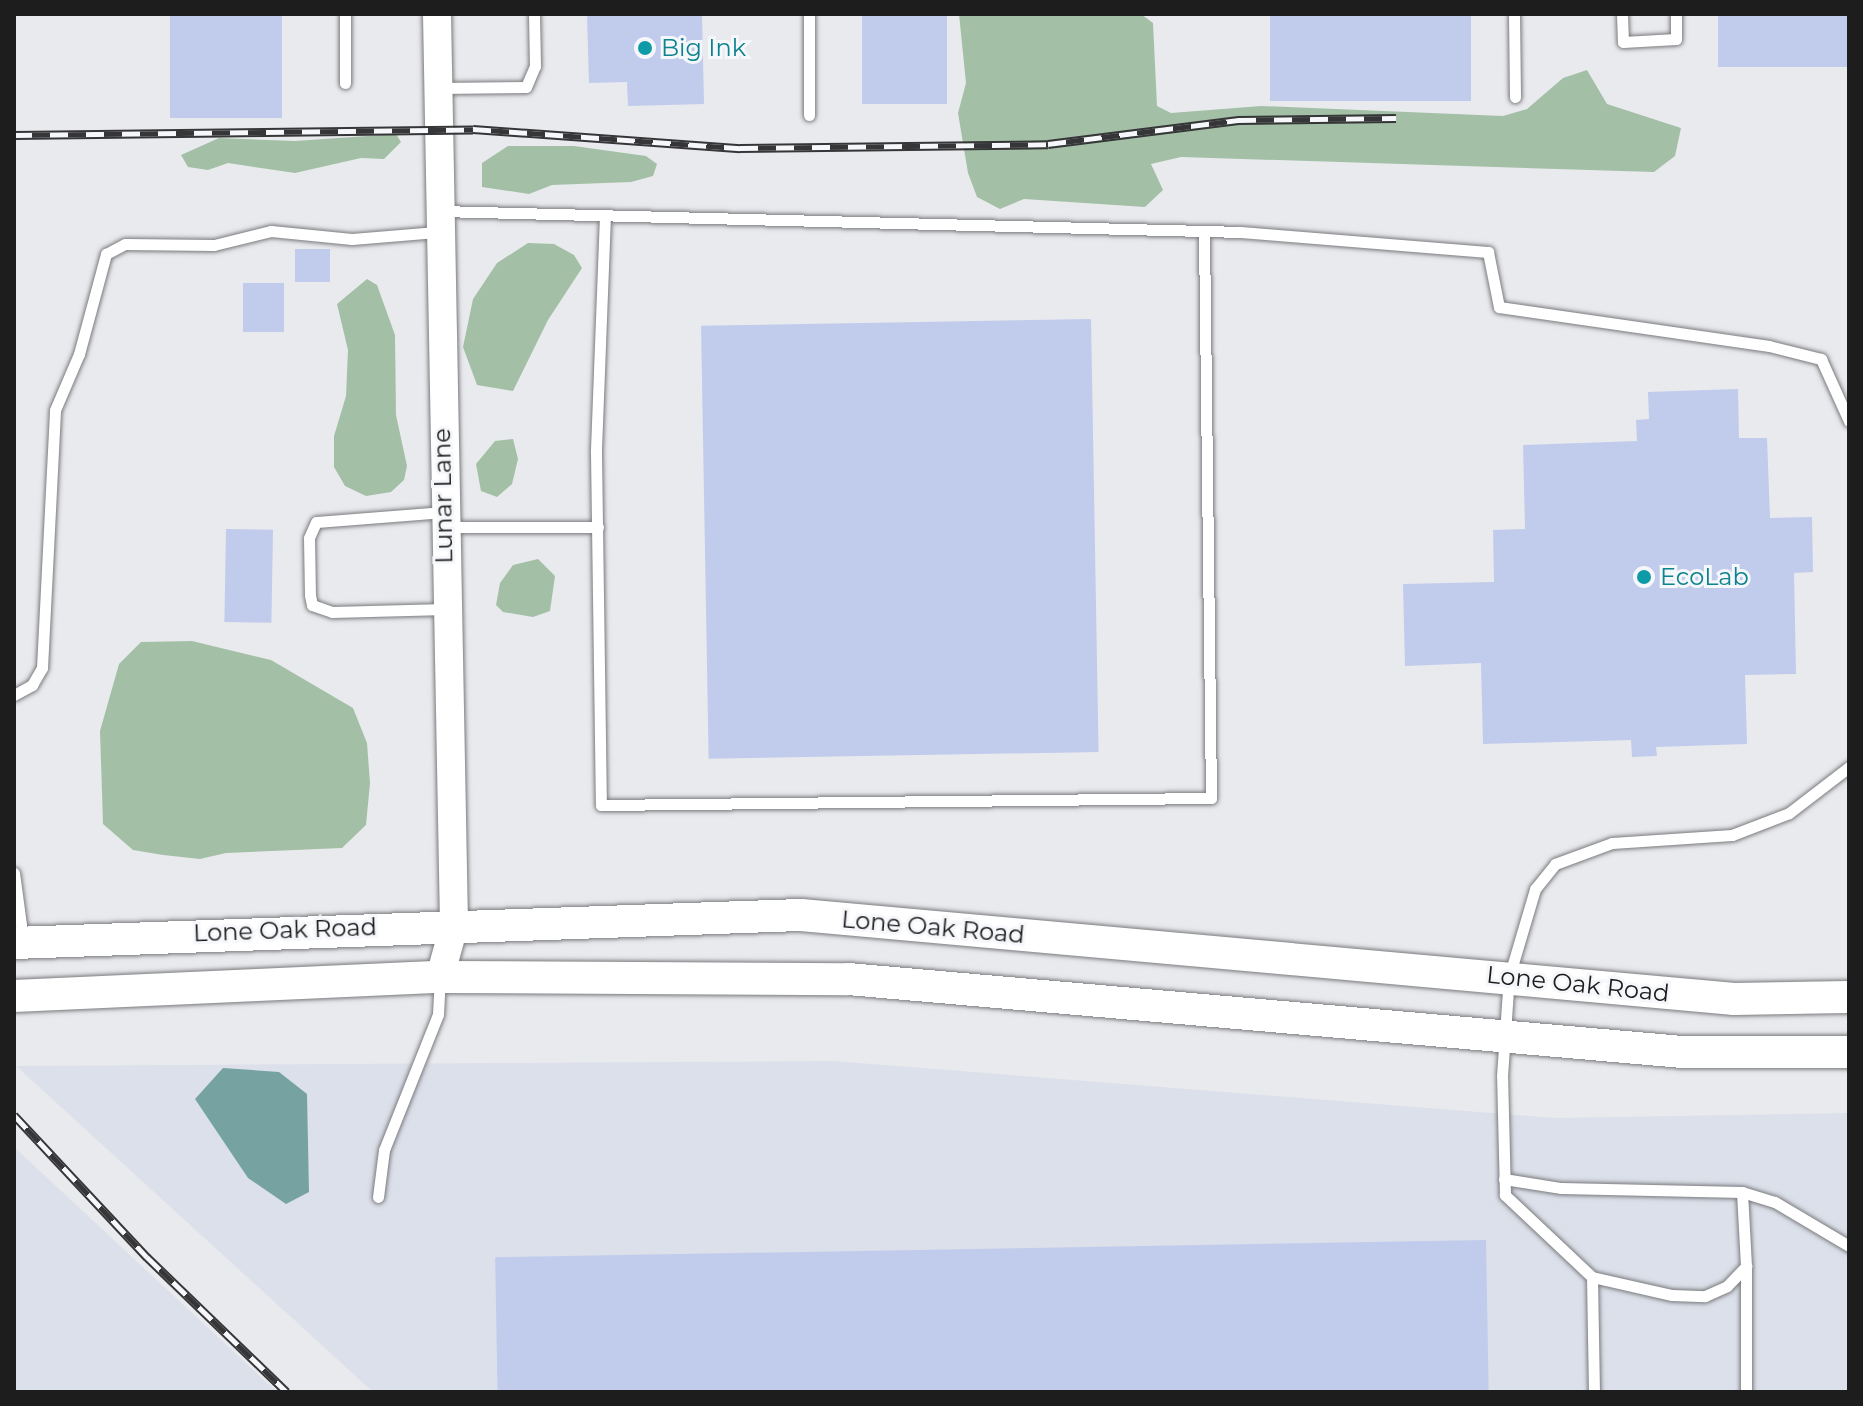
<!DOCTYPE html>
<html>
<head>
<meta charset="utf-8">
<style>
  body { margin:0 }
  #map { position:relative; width:1863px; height:1406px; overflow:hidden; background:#e9eaed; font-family:Montserrat,sans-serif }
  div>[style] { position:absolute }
  .built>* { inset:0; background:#dce0ea }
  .forest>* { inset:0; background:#a3c0a7 }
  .water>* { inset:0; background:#76a2a2 }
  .building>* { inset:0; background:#c1cbec; transform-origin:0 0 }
  .roads { filter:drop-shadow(0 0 2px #7a7b7e) drop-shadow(0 0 2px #7a7b7e) }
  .service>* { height:11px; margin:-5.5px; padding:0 5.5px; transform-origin:5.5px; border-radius:5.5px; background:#fff }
  .tertiary>* { height:28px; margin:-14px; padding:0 14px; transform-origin:14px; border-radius:14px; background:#fff }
  .secondary>* { height:32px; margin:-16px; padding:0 16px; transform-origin:16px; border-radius:16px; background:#fff }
  .rail>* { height:9px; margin-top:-4.5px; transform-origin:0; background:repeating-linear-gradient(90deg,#f6f7fa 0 18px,#363638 0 36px); box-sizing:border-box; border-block:2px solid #363638 }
  .dots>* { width:22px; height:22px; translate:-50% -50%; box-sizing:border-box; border:4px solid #f6f7fa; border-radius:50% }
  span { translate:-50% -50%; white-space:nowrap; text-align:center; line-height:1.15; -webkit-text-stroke:6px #f6f7fa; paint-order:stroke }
  .culture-label { font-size:24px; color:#0d838f }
  .left { translate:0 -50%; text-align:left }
  .street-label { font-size:24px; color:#1d1d1e }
  .frame { position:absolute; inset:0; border:16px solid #1d1d1e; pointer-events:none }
</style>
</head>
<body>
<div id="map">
  <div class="built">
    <i style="clip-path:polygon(833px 1061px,1555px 1118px,1849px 1113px,1849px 1392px,373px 1392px,16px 1066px)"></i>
    <i style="clip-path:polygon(14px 1147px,277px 1392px,14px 1392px)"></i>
  </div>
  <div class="forest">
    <i style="clip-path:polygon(959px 14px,1141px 14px,1153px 23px,1157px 106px,1171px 113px,1261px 106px,1503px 116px,1527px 109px,1563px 78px,1587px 70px,1607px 104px,1681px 128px,1675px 156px,1654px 172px,1181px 157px,1151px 164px,1163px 190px,1145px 207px,1024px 199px,1000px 209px,977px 197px,968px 173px,958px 113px,966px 83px)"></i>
    <i style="clip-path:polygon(396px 134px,401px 142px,384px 159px,361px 158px,295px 173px,228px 163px,208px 170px,188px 167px,181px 155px,219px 138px,295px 141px)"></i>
    <i style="clip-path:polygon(508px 146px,574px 146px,646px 156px,657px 164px,653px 176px,631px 182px,552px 185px,529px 194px,482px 187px,482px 163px)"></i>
    <i style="clip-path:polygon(528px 243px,554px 244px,574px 255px,582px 268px,548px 320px,513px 391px,477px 385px,463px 347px,473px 299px,497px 263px)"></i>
    <i style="clip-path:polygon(367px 279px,377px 285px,395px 335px,396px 415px,407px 466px,404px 480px,391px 492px,366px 496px,345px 486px,334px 467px,334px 436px,346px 396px,348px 350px,337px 304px)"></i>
    <i style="clip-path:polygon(513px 439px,518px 459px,512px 484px,497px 497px,481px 491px,476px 464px,495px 441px)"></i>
    <i style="clip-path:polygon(538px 559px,555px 576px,550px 611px,533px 617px,503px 612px,496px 605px,500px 583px,513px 565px)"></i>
    <i style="clip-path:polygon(192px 641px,271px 660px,353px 708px,367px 743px,370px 783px,366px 825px,342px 848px,226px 853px,200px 859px,163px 855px,133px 850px,103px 824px,100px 731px,119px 664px,141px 642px)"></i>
  </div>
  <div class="water">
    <i style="clip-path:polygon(223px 1068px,279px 1072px,307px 1094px,309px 1192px,286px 1204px,248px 1178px,195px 1099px)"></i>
  </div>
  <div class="building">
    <i style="left:170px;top:14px;width:112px;height:104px"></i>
    <i style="clip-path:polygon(587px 14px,702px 14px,704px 104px,628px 106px,627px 82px,589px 83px)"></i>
    <i style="left:862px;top:14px;width:85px;height:90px"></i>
    <i style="left:1270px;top:14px;width:201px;height:87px"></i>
    <i style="left:1718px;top:14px;width:131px;height:53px"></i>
    <i style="left:295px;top:249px;width:35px;height:33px"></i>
    <i style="left:243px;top:283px;width:41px;height:49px"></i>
    <i style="left:1091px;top:319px;width:433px;height:390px;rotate:89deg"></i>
    <i style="clip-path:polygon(1738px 389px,1739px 438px,1767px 438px,1770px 518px,1812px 517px,1813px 572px,1794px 573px,1796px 674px,1745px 675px,1747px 744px,1656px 747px,1657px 756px,1632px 757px,1631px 740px,1483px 744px,1481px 663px,1405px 666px,1403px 584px,1494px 582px,1493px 530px,1525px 529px,1523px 445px,1637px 441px,1636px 420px,1649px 419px,1648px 392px)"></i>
    <i style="left:226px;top:529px;width:47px;height:93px;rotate:1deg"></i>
    <i style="left:1486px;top:1240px;width:152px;height:991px;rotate:89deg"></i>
  </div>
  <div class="roads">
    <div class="service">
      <i style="left:345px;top:14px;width:69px;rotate:90deg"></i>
      <i style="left:1514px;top:14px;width:83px;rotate:89.3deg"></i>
      <i style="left:1622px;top:14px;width:28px;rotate:88deg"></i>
      <i style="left:1623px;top:42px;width:53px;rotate:-3.2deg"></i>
      <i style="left:1676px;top:39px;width:25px;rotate:-90deg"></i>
      <i style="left:438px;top:88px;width:88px;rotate:-0.7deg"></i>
      <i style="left:526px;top:87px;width:23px;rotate:-67deg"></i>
      <i style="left:535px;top:66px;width:52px;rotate:-91.1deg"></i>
      <i style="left:809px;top:115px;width:101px;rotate:-90deg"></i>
      <i style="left:440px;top:211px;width:800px;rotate:1.5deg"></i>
      <i style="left:1240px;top:232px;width:249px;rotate:4.6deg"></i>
      <i style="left:1488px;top:252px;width:56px;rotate:78.7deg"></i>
      <i style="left:1499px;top:307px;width:273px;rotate:8.2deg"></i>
      <i style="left:1769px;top:346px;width:54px;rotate:14deg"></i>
      <i style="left:1821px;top:359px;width:68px;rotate:65.7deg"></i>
      <i style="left:605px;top:215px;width:238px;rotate:92.2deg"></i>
      <i style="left:596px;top:453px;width:352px;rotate:89.2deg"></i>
      <i style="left:601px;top:805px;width:610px;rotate:-0.66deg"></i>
      <i style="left:1211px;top:798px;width:567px;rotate:-90.71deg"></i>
      <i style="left:444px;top:512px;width:128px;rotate:175.5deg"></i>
      <i style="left:316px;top:522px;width:17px;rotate:114deg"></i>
      <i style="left:309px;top:538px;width:57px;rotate:89deg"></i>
      <i style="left:310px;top:595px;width:10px;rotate:79deg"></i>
      <i style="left:312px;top:605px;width:21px;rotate:19deg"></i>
      <i style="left:332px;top:612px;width:114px;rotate:-1.5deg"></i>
      <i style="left:447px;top:527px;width:151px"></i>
      <i style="left:14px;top:695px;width:21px;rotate:-29deg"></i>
      <i style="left:32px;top:685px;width:20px;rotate:-60deg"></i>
      <i style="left:42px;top:668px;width:258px;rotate:-87.1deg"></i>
      <i style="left:55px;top:410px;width:61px;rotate:-66.8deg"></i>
      <i style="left:79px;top:354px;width:104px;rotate:-74.9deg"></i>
      <i style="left:106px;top:254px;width:21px;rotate:-28deg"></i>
      <i style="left:125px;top:244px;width:89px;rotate:0.6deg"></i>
      <i style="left:214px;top:245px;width:59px;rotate:-13.8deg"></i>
      <i style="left:271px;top:231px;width:81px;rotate:5.6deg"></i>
      <i style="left:352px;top:239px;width:85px;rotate:-4.7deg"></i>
      <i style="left:14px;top:873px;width:68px;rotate:82.3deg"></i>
      <i style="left:1504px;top:1179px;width:58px;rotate:9deg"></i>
      <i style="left:1561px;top:1188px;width:181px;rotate:1.3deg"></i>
      <i style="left:1742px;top:1192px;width:34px;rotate:17deg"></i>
      <i style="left:1775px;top:1202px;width:86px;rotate:30.7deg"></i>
      <i style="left:378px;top:1197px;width:47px;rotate:-82.7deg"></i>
      <i style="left:384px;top:1150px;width:146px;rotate:-68.3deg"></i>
      <i style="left:438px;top:1014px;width:34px;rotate:-87deg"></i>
      <i style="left:1746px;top:1266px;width:126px;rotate:90deg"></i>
      <i style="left:1592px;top:1277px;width:82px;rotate:12.7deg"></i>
      <i style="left:1672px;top:1295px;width:33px;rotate:2deg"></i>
      <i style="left:1705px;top:1296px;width:24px;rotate:-24deg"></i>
      <i style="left:1727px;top:1286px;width:28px;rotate:-46deg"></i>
      <i style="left:1746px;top:1266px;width:74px;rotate:-93.1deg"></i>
      <i style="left:1594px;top:1392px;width:115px;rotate:-91deg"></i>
      <i style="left:1592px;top:1277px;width:120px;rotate:-136.7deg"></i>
      <i style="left:1505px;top:1195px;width:119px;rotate:-91.4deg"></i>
      <i style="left:1502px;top:1076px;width:99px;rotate:-86deg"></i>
      <i style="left:1509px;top:977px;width:92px;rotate:-73.5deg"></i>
      <i style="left:1535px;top:889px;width:32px;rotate:-51deg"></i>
      <i style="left:1555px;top:864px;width:61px;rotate:-20.2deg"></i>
      <i style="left:1612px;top:843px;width:120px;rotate:-3.8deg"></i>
      <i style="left:1732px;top:835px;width:61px;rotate:-21.1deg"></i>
      <i style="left:1789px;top:813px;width:76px;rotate:-37.5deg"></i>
    </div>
    <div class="tertiary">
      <i style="left:437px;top:14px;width:912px;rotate:88.93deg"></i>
      <i style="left:454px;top:926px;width:53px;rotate:105.4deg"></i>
    </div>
    <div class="secondary">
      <i style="left:14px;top:943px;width:787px;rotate:-2.04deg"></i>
      <i style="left:801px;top:915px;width:937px;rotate:5.14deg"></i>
      <i style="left:1734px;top:999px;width:115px;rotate:-1deg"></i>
      <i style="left:14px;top:996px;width:426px;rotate:-2.6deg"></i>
      <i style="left:440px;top:977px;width:408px;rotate:0.3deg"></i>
      <i style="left:848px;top:979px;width:838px;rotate:5deg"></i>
      <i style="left:1683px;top:1052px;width:166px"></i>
    </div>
  </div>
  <div class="rail">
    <i style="left:14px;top:135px;width:459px;rotate:-0.7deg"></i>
    <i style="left:473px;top:129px;width:268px;rotate:4.1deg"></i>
    <i style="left:740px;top:148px;width:308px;rotate:-0.7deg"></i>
    <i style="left:1048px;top:144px;width:192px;rotate:-7.2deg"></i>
    <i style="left:1238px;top:120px;width:158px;rotate:-0.7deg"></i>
    <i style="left:14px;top:1115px;width:195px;rotate:46.9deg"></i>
    <i style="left:147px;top:1257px;width:194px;rotate:44deg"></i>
  </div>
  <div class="dots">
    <i style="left:645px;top:48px;background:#0f9aa8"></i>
    <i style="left:1644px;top:577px;background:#0f9aa8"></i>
  </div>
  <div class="culture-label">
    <span class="left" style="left:661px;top:48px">Big Ink</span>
    <span class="left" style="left:1660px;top:577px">EcoLab</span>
  </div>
  <div class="street-label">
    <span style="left:443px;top:496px;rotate:-91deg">Lunar Lane</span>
    <span style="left:933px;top:927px;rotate:5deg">Lone Oak Road</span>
    <span style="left:285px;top:930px;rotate:-2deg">Lone Oak Road</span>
    <span style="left:1578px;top:984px;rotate:6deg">Lone Oak Road</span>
  </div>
  <div class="frame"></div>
</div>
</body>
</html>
